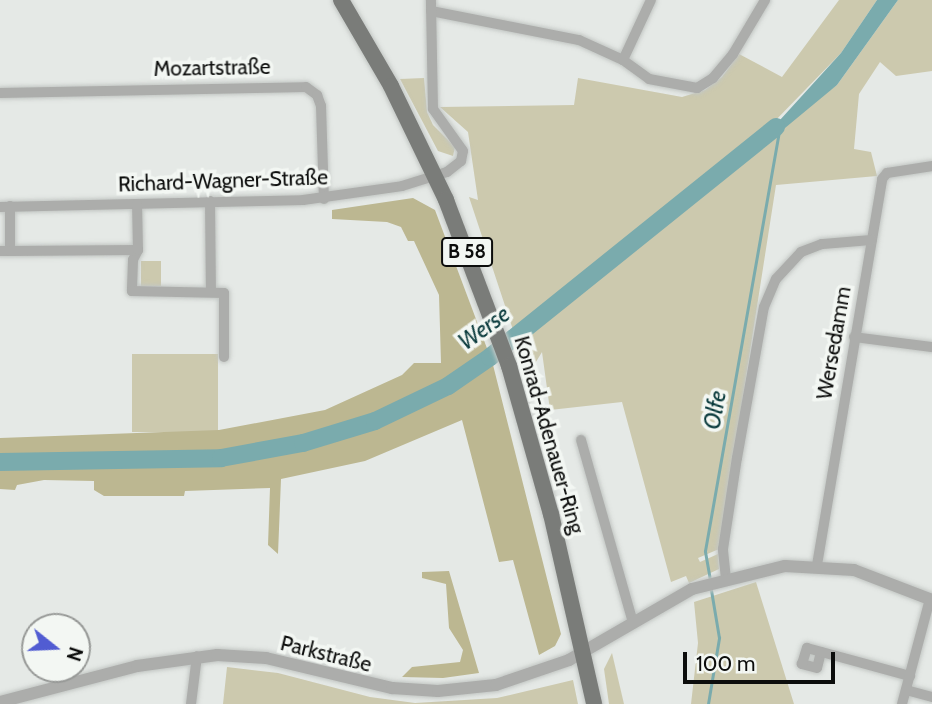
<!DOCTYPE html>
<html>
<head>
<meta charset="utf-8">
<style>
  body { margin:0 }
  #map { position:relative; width:932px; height:704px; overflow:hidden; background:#e5e9e6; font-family:Cabin,sans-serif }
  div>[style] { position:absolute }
  .green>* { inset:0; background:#ccc9ae; transform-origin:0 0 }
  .forest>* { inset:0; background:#bcb791 }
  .water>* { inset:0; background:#7aabad }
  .stream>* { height:2.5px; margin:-1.25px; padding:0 1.25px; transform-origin:1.25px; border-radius:1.25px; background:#7aabad }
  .river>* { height:18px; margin:-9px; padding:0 9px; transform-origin:9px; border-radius:9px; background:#7aabad }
  .roads { filter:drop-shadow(0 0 2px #c2c6c3) drop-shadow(0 0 2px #c2c6c3) }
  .minor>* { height:10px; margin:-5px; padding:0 5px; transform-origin:5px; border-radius:5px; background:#acadab }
  .tertiary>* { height:12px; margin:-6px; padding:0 6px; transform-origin:6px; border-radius:6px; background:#acadab }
  .primary>* { height:16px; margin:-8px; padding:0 8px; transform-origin:8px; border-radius:8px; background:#7a7c79 }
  span { translate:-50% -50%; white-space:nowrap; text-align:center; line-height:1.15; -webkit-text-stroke:7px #f3f7f3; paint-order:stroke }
  .shield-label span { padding:2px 5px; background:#f3f7f3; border:2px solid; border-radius:5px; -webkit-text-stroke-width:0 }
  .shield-label { font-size:19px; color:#0c0d0c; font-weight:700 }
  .street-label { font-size:21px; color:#0c0d0c }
  .water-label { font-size:23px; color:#08393b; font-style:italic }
  .north { position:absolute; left:21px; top:613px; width:70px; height:70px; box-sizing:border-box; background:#f3f7f3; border:2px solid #979997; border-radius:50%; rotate:108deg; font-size:19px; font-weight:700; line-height:28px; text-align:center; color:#0c0d0c }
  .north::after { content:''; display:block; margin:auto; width:24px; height:32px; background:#515cd2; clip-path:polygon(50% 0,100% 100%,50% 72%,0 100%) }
  .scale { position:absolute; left:683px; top:652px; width:152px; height:32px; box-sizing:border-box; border:4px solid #0c0d0c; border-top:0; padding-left:9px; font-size:21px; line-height:24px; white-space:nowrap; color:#0c0d0c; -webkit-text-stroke:5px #f3f7f3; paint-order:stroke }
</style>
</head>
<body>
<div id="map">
  <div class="green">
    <i style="clip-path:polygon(839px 0,877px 0,841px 53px,772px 124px,761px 141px,837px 85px,898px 0,932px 0,932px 71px,896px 76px,880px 62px,859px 94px,854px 149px,871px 152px,877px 176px,776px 185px,719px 549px,698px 558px,700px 562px,718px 554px,719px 569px,689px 583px,686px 576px,671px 582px,622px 402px,550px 410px,542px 352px,528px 375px,469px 197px,478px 200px,468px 132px,440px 107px,574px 105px,578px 78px,682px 97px,705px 90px,722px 77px,739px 54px,782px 77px)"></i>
    <i style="clip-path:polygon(424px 78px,427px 112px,433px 125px,455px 147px,453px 156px,438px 151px,400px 79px)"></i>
    <i style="left:141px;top:261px;width:20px;height:25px"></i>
    <i style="left:132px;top:354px;width:86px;height:78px"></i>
    <i style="clip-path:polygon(756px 582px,794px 704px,691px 704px,698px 643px,694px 602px)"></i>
    <i style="clip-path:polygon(612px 653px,624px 704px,609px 704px,604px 669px)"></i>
    <i style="clip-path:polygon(227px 667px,278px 673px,370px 697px,415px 703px,497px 698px,573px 680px,578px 704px,223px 704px)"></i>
  </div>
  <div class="forest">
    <i style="clip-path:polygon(413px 198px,435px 210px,488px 351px,446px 382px,371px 417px,301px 439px,220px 453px,0 458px,0 438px,219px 430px,325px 410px,402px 375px,414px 363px,441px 363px,439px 295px,414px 241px,408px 241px,401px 227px,387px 222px,332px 219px,332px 210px)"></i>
    <i style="clip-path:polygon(492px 361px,561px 634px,555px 646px,539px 655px,513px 560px,499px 562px,462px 420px,365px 461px,281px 479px,278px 554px,268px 545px,270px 488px,185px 491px,184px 496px,104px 496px,94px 490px,94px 481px,44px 480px,17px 485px,15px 490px,0 489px,0 466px,4px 465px,220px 462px,304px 447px,376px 425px,424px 404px)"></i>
    <i style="clip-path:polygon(449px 571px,479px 673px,443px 678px,402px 677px,412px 667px,460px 662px,463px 650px,449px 628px,446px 584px,422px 578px,422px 572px)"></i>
  </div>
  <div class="water">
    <i style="clip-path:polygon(877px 0,898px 0,837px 85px,785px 128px,760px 142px,841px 53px)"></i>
  </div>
  <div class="stream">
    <i style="left:710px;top:580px;width:29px;rotate:-100deg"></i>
    <i style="left:705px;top:551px;width:427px;rotate:-80deg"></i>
    <i style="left:708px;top:704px;width:67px;rotate:-80.5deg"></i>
    <i style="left:719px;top:638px;width:49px;rotate:-99.5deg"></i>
  </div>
  <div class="river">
    <i style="left:0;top:462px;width:221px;rotate:-1deg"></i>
    <i style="left:221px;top:458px;width:83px;rotate:-10.4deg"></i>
    <i style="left:303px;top:443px;width:75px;rotate:-17deg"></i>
    <i style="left:375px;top:421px;width:81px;rotate:-25.6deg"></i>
    <i style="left:448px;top:386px;width:51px;rotate:-34.6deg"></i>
    <i style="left:490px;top:357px;width:367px;rotate:-38.8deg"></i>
  </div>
  <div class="roads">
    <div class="minor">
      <i style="left:431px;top:11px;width:151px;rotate:11.1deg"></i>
      <i style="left:579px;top:40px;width:48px;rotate:24.4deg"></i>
      <i style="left:623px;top:60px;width:32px;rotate:36deg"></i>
      <i style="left:649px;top:79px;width:49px;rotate:10.6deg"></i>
      <i style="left:697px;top:88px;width:19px;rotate:-32deg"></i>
      <i style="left:713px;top:78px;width:31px;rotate:-50deg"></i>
      <i style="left:733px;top:54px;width:63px;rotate:-59.3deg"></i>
      <i style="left:623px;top:60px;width:66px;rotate:-65deg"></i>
      <i style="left:0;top:93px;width:306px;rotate:-1.1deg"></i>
      <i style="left:306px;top:87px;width:14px;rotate:36deg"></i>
      <i style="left:317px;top:95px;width:12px;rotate:70deg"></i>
      <i style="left:321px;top:106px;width:93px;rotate:88.2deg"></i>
      <i style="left:210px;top:201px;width:89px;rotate:89.4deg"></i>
      <i style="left:0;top:207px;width:303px;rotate:-1.3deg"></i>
      <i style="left:303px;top:200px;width:100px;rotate:-8deg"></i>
      <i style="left:402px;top:186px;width:47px;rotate:-17.3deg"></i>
      <i style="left:447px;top:172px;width:18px;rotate:-38deg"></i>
      <i style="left:461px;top:161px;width:10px;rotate:-79deg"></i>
      <i style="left:463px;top:151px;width:52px;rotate:-125.5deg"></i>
      <i style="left:433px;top:109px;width:109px;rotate:-91.1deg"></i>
      <i style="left:138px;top:250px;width:11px;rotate:117deg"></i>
      <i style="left:133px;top:260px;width:31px;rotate:92deg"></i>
      <i style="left:132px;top:291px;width:92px;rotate:1.2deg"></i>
      <i style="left:224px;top:293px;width:64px;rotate:90deg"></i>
      <i style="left:0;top:251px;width:10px"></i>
      <i style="left:10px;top:251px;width:45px;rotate:-90deg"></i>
      <i style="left:10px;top:251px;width:128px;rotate:-0.4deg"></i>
      <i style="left:138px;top:250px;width:46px;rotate:-91.2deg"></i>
      <i style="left:854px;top:337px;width:79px;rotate:7.3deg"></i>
      <i style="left:581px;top:440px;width:189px;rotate:74.1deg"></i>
      <i style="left:817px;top:565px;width:391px;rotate:-80.4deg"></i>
      <i style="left:882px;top:179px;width:8px;rotate:-50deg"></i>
      <i style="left:887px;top:173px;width:46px;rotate:-8.8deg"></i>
      <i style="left:726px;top:579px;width:30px;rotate:-96deg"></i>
      <i style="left:723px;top:549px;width:92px;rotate:-81.3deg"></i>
      <i style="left:737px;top:458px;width:153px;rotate:-79.9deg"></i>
      <i style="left:764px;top:307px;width:30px;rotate:-67deg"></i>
      <i style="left:776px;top:279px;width:37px;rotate:-47deg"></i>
      <i style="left:801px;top:252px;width:22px;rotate:-21deg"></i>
      <i style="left:822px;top:244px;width:50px;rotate:-4.6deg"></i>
      <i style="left:821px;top:652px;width:16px;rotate:104deg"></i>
      <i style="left:817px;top:668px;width:16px;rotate:-165deg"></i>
      <i style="left:802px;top:664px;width:17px;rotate:-73deg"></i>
      <i style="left:807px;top:648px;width:107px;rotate:15.2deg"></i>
      <i style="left:906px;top:690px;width:27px;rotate:15deg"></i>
      <i style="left:191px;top:704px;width:48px;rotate:-82.9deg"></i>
      <i style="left:902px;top:704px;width:109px;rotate:-75.1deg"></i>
    </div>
    <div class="tertiary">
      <i style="left:0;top:702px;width:142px;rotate:-14.7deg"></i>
      <i style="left:137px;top:666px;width:81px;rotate:-7.8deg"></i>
      <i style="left:217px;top:655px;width:49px;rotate:3.5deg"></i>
      <i style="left:266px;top:658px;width:130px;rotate:13.4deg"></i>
      <i style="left:392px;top:688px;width:46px;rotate:3.7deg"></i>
      <i style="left:438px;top:691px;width:58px;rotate:-5.9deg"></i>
      <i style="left:496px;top:685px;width:77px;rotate:-18.9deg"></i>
      <i style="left:569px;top:660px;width:142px;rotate:-30deg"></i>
      <i style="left:692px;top:589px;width:96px;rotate:-13.9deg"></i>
      <i style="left:785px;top:566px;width:69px;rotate:3.3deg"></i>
      <i style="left:854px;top:570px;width:84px;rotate:21deg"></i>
    </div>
    <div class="primary">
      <i style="left:341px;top:0;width:99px;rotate:59.8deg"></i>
      <i style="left:391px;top:86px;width:127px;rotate:64.2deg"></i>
      <i style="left:446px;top:200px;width:178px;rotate:69.2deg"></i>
      <i style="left:509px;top:366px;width:154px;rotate:74.2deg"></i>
      <i style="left:551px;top:514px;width:195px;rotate:77.2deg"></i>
    </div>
  </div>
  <div class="shield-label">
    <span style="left:467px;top:252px">B 58</span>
  </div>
  <div class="street-label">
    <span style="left:212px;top:68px;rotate:-1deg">Mozartstraße</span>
    <span style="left:223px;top:181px;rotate:-2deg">Richard-Wagner-Straße</span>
    <span style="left:834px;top:343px;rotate:-80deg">Wersedamm</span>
    <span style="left:549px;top:435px;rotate:74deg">Konrad-Adenauer-Ring</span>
    <span style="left:326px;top:654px;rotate:14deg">Parkstraße</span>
  </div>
  <div class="water-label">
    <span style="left:484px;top:328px;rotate:-36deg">Werse</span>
    <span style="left:715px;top:410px;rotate:-80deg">Olfe</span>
  </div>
  <div class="north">N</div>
  <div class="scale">100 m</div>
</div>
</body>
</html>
